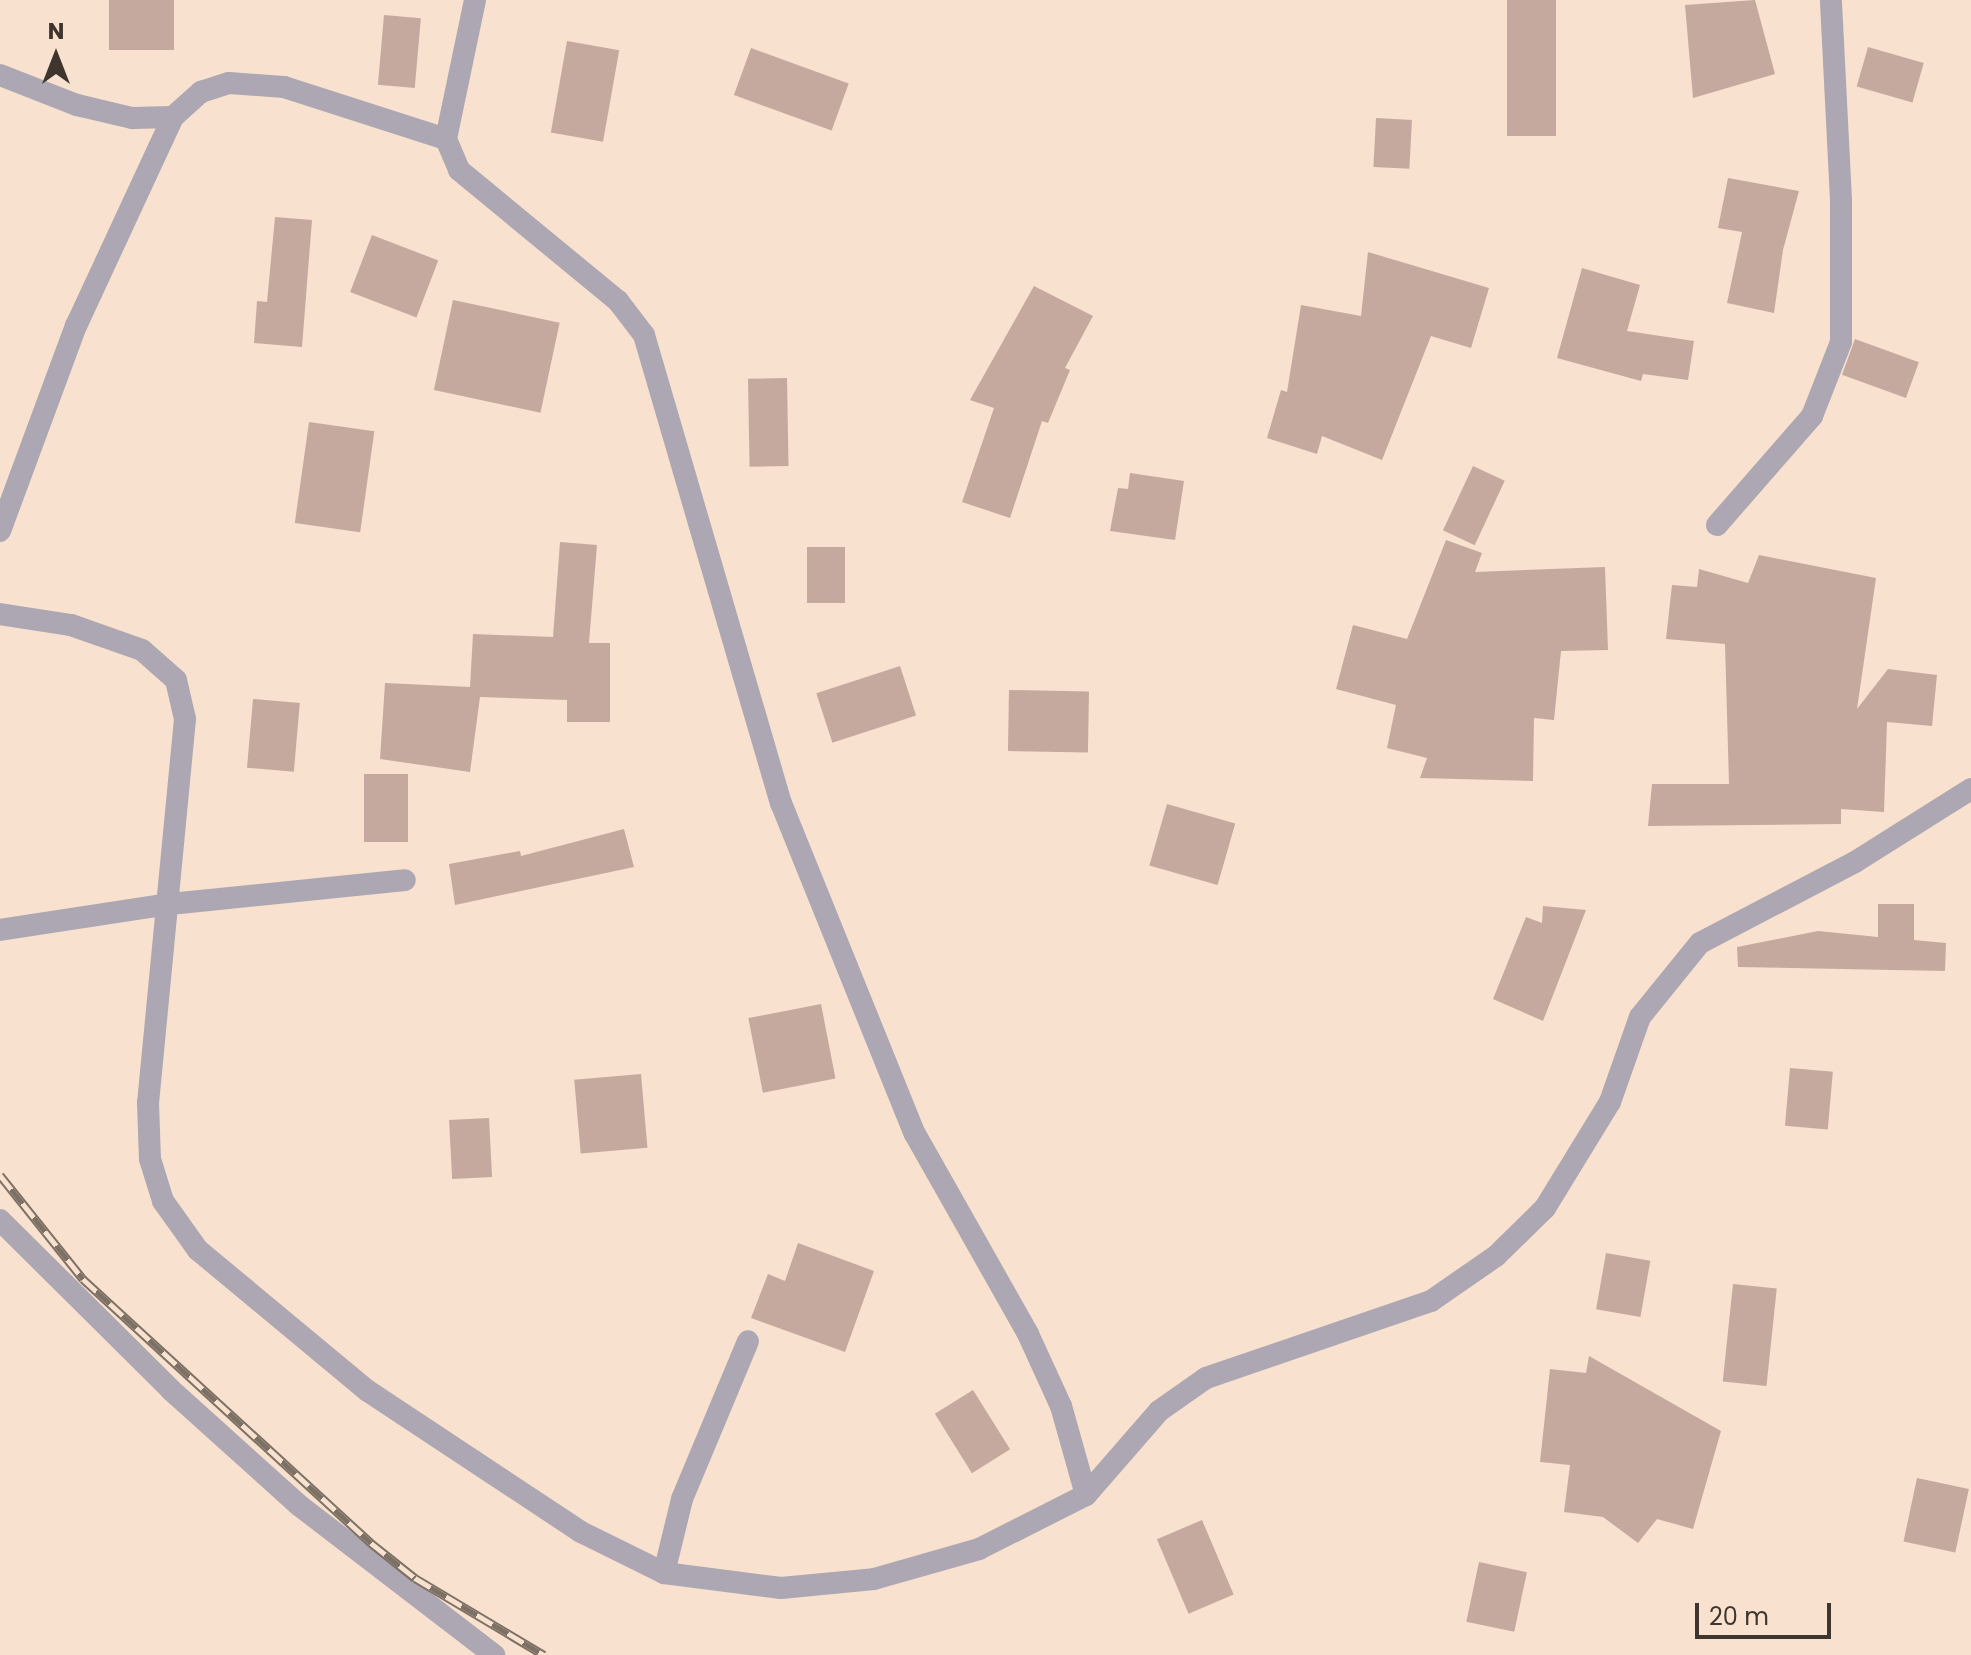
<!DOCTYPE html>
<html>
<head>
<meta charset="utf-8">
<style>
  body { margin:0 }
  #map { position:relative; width:1971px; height:1655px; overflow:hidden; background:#f8e1ce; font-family:Poppins,sans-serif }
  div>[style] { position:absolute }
  .building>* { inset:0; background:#c5a99f; transform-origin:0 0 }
  .minor>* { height:22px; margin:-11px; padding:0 11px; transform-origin:11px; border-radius:11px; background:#aca7b2 }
  .rail>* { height:9px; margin-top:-4.5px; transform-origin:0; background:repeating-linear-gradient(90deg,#f8e1ce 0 18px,#7d7064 0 36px); box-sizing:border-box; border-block:2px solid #7d7064 }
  span { translate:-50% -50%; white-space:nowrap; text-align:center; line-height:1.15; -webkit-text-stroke:8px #f8e1ce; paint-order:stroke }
  .north { position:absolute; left:16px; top:16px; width:80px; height:80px; -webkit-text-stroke:6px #f8e1ce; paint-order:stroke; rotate:0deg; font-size:22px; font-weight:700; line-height:32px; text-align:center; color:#3e362e }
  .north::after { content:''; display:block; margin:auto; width:28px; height:36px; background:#3e362e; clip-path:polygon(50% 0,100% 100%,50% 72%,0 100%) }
  .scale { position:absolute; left:1695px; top:1603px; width:136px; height:36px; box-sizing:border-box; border:4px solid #3e362e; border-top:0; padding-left:10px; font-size:24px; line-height:28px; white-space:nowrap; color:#3e362e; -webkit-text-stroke:6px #f8e1ce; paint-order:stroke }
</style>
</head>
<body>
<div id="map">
  <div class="building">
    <i style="left:109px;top:0;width:65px;height:50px"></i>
    <i style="left:1507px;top:0;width:49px;height:136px"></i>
    <i style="clip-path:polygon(1755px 0,1775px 74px,1693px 98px,1685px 5px)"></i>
    <i style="left:384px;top:15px;width:37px;height:70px;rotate:5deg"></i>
    <i style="left:567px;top:41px;width:53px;height:93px;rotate:10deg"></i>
    <i style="left:1868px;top:47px;width:58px;height:41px;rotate:16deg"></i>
    <i style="left:751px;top:48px;width:104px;height:50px;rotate:20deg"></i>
    <i style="left:1376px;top:118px;width:36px;height:49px;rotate:3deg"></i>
    <i style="clip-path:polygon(1728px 178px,1799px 191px,1783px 250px,1774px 313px,1727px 303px,1742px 232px,1718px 228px)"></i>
    <i style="clip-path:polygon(275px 217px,312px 220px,302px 347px,254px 343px,257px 301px,267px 302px)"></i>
    <i style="left:372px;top:235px;width:71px;height:61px;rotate:21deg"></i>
    <i style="clip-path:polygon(1368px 252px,1489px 288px,1471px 348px,1431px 336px,1382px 460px,1322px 436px,1317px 454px,1267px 438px,1281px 390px,1287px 392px,1301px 305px,1361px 316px)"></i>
    <i style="clip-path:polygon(1582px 268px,1640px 285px,1627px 331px,1694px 341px,1688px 380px,1643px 374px,1641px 381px,1557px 358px)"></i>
    <i style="clip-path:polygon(1034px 286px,1093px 316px,1065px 368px,1070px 370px,1048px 423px,1042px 421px,1010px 518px,962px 502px,994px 408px,970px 400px)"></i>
    <i style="left:453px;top:300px;width:109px;height:92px;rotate:12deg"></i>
    <i style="left:1855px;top:339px;width:68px;height:38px;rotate:20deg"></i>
    <i style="left:787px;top:378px;width:88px;height:39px;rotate:89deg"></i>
    <i style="left:309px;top:422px;width:66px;height:102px;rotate:8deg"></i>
    <i style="left:1473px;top:466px;width:35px;height:71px;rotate:25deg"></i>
    <i style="clip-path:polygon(1130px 473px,1184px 481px,1175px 540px,1110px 531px,1118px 488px,1128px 489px)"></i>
    <i style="clip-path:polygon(1446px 540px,1482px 553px,1475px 572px,1605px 567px,1608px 650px,1561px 651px,1554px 720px,1534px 718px,1533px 781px,1420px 778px,1427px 758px,1387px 748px,1396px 705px,1336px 689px,1353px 625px,1407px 639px)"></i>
    <i style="clip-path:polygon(560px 542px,597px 545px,589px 643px,610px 643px,610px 722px,567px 722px,567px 700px,480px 697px,470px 772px,380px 759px,385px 683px,470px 687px,473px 634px,553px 637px)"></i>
    <i style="left:807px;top:547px;width:38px;height:56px"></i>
    <i style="clip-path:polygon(1759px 555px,1876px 578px,1857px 709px,1888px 669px,1937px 675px,1932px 726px,1887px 722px,1884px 812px,1841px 809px,1841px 824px,1648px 826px,1652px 784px,1729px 784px,1725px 644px,1666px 639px,1672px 585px,1697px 587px,1699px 569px,1748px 583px)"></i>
    <i style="left:900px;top:666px;width:52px;height:88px;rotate:72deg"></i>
    <i style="left:1009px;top:690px;width:80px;height:61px;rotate:1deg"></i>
    <i style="left:253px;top:699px;width:47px;height:69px;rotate:5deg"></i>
    <i style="left:364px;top:774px;width:44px;height:68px"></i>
    <i style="left:1167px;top:804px;width:71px;height:64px;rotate:16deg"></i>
    <i style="clip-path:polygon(624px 829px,634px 867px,455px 905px,449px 864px,520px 851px,521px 856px)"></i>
    <i style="clip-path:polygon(1878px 904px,1914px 904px,1914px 940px,1946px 943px,1945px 971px,1738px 967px,1737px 947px,1818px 931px,1878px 937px)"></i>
    <i style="clip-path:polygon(1543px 906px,1586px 910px,1543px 1021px,1493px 999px,1526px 917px,1542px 923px)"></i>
    <i style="left:821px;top:1004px;width:76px;height:74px;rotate:79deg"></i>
    <i style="left:1790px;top:1068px;width:43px;height:58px;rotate:5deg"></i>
    <i style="left:641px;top:1074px;width:74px;height:67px;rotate:85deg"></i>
    <i style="left:489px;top:1118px;width:59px;height:40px;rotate:87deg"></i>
    <i style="clip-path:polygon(798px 1243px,874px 1271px,845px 1352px,751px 1318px,768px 1274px,785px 1281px)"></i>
    <i style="left:1606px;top:1253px;width:45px;height:57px;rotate:10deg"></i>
    <i style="left:1733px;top:1284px;width:44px;height:98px;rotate:6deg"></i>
    <i style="clip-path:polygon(1589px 1356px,1721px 1431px,1693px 1529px,1657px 1519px,1638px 1543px,1603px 1517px,1564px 1512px,1570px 1465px,1540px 1462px,1550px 1369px,1586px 1373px)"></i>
    <i style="left:973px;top:1390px;width:70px;height:45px;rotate:58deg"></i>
    <i style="left:1917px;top:1478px;width:53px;height:65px;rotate:12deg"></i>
    <i style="left:1202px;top:1520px;width:81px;height:49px;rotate:67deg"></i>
    <i style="left:1479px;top:1562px;width:49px;height:61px;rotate:12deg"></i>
  </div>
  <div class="minor">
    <i style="left:475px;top:0;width:142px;rotate:101.8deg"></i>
    <i style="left:446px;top:139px;width:34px;rotate:67deg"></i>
    <i style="left:459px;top:170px;width:206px;rotate:39.5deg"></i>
    <i style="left:618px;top:301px;width:43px;rotate:52.6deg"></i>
    <i style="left:644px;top:335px;width:488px;rotate:73.7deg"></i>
    <i style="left:781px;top:803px;width:357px;rotate:68deg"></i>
    <i style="left:915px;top:1134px;width:230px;rotate:60.5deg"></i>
    <i style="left:1028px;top:1334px;width:79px;rotate:65.4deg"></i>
    <i style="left:1061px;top:1406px;width:92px;rotate:74.3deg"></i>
    <i style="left:0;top:75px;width:83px;rotate:21.3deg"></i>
    <i style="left:77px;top:105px;width:57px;rotate:13.3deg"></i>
    <i style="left:132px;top:118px;width:41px;rotate:-1.4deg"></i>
    <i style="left:173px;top:117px;width:38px;rotate:-42deg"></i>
    <i style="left:201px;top:92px;width:29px;rotate:-18deg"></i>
    <i style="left:229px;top:83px;width:55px;rotate:4.2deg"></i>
    <i style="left:284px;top:87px;width:170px;rotate:17.8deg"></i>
    <i style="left:1717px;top:525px;width:145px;rotate:-48.9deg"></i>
    <i style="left:1812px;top:416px;width:79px;rotate:-68.6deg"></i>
    <i style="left:1841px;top:342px;width:142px;rotate:-90deg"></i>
    <i style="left:1841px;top:200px;width:200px;rotate:-92.9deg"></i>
    <i style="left:0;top:531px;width:219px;rotate:-69.7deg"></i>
    <i style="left:76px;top:326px;width:230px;rotate:-65.1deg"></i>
    <i style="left:0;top:614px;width:72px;rotate:8.8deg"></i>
    <i style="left:71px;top:625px;width:75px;rotate:19.4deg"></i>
    <i style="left:142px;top:650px;width:45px;rotate:41.4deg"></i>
    <i style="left:176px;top:680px;width:40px;rotate:77deg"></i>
    <i style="left:185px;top:719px;width:386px;rotate:95.5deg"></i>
    <i style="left:148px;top:1103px;width:56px;rotate:88deg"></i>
    <i style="left:150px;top:1159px;width:44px;rotate:72.8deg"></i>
    <i style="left:163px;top:1201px;width:60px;rotate:54.5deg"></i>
    <i style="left:198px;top:1250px;width:221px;rotate:39.7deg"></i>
    <i style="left:368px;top:1391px;width:255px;rotate:33.5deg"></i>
    <i style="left:581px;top:1532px;width:93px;rotate:26.3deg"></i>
    <i style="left:664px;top:1573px;width:118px;rotate:7.3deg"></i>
    <i style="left:781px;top:1588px;width:93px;rotate:-5.5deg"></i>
    <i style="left:874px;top:1579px;width:109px;rotate:-15.9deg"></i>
    <i style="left:979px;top:1549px;width:120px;rotate:-26.8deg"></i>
    <i style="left:1086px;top:1495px;width:111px;rotate:-49deg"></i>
    <i style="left:1159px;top:1411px;width:57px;rotate:-35.1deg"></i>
    <i style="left:1206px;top:1378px;width:238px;rotate:-18.9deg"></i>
    <i style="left:1431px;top:1301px;width:79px;rotate:-34.7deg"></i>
    <i style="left:1496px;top:1256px;width:69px;rotate:-44.4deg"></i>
    <i style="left:1545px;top:1208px;width:124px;rotate:-58.5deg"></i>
    <i style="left:1610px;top:1102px;width:90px;rotate:-70.6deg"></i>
    <i style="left:1640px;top:1017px;width:95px;rotate:-51deg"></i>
    <i style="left:1700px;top:943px;width:175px;rotate:-27.6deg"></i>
    <i style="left:1855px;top:862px;width:137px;rotate:-32.2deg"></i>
    <i style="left:0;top:930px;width:172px;rotate:-8.7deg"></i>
    <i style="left:170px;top:904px;width:236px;rotate:-5.8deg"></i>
    <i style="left:0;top:1220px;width:241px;rotate:44.8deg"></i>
    <i style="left:171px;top:1390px;width:173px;rotate:42deg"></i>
    <i style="left:300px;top:1506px;width:245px;rotate:37.5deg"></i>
    <i style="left:664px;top:1573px;width:76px;rotate:-76.3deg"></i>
    <i style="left:682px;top:1499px;width:171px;rotate:-67.3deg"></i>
  </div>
  <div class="rail">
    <i style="left:0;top:1175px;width:133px;rotate:51.4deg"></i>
    <i style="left:83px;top:1279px;width:391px;rotate:42.5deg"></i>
    <i style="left:371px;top:1543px;width:56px;rotate:38.5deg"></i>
    <i style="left:415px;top:1578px;width:150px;rotate:30.8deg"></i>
  </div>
  <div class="north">N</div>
  <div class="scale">20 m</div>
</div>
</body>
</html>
